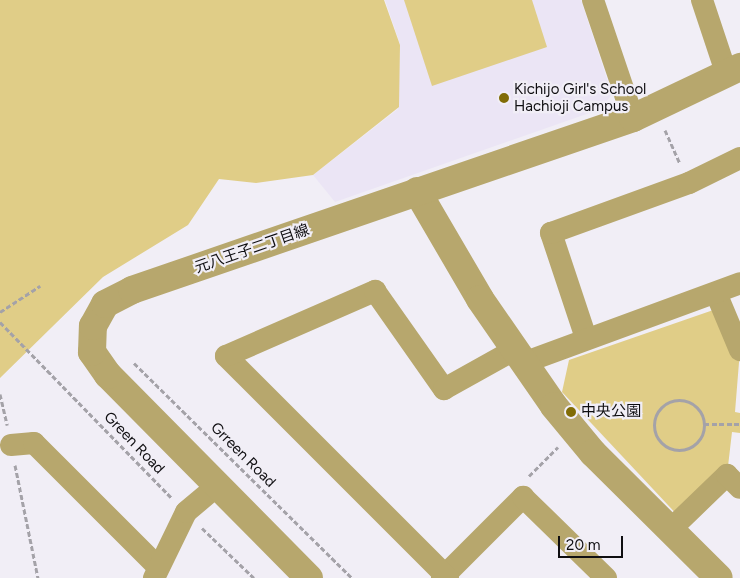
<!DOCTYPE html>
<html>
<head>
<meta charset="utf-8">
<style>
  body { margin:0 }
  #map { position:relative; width:740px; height:578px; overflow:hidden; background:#f1eef6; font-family:Figtree,"Noto Sans JP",sans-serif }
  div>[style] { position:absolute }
  .built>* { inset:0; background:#ebe5f5 }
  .green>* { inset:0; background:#e0cd87 }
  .path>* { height:3px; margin-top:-1.5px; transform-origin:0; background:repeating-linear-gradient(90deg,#a4a2a8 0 5px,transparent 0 7.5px) }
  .path>.ring { margin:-1.5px; padding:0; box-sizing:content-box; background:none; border:3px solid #a4a2a8; border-radius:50% }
  .minor>* { height:22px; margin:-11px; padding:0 11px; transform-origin:11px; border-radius:11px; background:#b7a76d }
  .tertiary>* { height:28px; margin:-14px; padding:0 14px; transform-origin:14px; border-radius:14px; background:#b7a76d }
  .dots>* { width:14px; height:14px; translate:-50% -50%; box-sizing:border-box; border:2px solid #f1eef6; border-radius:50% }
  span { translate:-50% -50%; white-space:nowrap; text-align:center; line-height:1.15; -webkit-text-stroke:4.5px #f1eef6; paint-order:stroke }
  .poi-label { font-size:15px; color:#0f0e11 }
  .left { translate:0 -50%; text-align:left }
  .street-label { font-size:15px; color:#0f0e11 }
  .scale { position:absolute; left:558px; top:536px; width:65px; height:22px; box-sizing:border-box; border:2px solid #0f0e11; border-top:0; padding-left:6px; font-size:15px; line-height:18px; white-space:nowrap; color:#0f0e11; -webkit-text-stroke:4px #f1eef6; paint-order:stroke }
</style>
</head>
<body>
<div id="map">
  <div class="built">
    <i style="clip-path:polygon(385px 0,581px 0,612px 94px,601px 109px,335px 202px,313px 175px,398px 109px,400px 44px)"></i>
  </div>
  <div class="green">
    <i style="clip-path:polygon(0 0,384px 0,400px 45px,399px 107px,313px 175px,256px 183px,219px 179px,188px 225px,103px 277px,0 378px)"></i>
    <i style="clip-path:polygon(404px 0,532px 0,547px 47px,432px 86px)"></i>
    <i style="clip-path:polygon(722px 307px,740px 350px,735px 412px,740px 413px,740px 433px,732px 432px,727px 475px,682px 520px,562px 392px,569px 360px)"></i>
  </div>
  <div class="path">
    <i style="left:665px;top:130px;width:36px;rotate:66deg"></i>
    <i style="left:0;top:312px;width:48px;rotate:-33deg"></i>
    <i style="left:0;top:322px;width:245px;rotate:45.7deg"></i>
    <i style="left:134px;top:363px;width:306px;rotate:44.6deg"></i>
    <i style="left:0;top:394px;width:32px;rotate:77deg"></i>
    <i class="ring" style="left:654px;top:400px;width:47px;height:47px"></i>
    <i style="left:704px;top:424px;width:36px"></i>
    <i style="left:15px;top:465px;width:115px;rotate:78.5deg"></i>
    <i style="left:529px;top:476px;width:41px;rotate:-45deg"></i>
    <i style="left:202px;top:528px;width:72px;rotate:43.9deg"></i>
  </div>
  <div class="minor">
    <i style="left:593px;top:0;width:125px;rotate:71.3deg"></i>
    <i style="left:702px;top:0;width:79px;rotate:71.6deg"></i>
    <i style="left:716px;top:293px;width:62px;rotate:67.2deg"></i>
    <i style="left:586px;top:338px;width:111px;rotate:-108.4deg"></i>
    <i style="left:551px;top:233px;width:147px;rotate:-19.9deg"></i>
    <i style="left:689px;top:183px;width:57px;rotate:-26.1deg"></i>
    <i style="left:523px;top:363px;width:231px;rotate:-20.2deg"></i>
    <i style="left:11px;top:445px;width:23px;rotate:-5deg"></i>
    <i style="left:34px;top:443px;width:174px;rotate:45deg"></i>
    <i style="left:671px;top:529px;width:78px;rotate:-44deg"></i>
    <i style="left:727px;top:475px;width:18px;rotate:45deg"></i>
    <i style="left:154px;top:578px;width:73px;rotate:-64.1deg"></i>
    <i style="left:186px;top:512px;width:39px;rotate:-40deg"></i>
    <i style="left:442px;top:578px;width:115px;rotate:-45deg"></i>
    <i style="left:523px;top:497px;width:116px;rotate:44.3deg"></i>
    <i style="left:448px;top:578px;width:314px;rotate:-135deg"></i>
    <i style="left:226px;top:356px;width:163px;rotate:-23.6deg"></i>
    <i style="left:375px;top:291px;width:120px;rotate:54.9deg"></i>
    <i style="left:444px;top:389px;width:80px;rotate:-29.1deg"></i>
  </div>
  <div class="tertiary">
    <i style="left:417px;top:191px;width:125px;rotate:59.7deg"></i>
    <i style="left:480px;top:299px;width:130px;rotate:55.3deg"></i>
    <i style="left:554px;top:406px;width:61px;rotate:50.3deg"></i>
    <i style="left:593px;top:453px;width:177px;rotate:44.8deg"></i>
    <i style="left:309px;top:578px;width:286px;rotate:-134.7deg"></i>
    <i style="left:108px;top:375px;width:28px;rotate:-125deg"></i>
    <i style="left:92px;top:352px;width:26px;rotate:-88deg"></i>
    <i style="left:93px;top:326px;width:25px;rotate:-61deg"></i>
    <i style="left:105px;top:304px;width:30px;rotate:-27deg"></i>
    <i style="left:132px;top:290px;width:530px;rotate:-18.95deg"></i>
    <i style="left:633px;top:118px;width:119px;rotate:-25.5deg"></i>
  </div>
  <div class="dots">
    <i style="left:504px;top:98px;background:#816c06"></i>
    <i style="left:571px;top:412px;background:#816c06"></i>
  </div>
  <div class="poi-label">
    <span class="left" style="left:514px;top:98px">Kichijo Girl's School<br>Hachioji Campus</span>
    <span class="left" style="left:581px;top:412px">中央公園</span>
  </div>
  <div class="street-label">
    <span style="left:252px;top:249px;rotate:-19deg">元八王子二丁目線</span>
    <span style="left:134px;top:443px;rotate:46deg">Green Road</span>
    <span style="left:243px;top:455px;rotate:45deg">Grreen Road</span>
  </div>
  <div class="scale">20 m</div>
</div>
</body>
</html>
